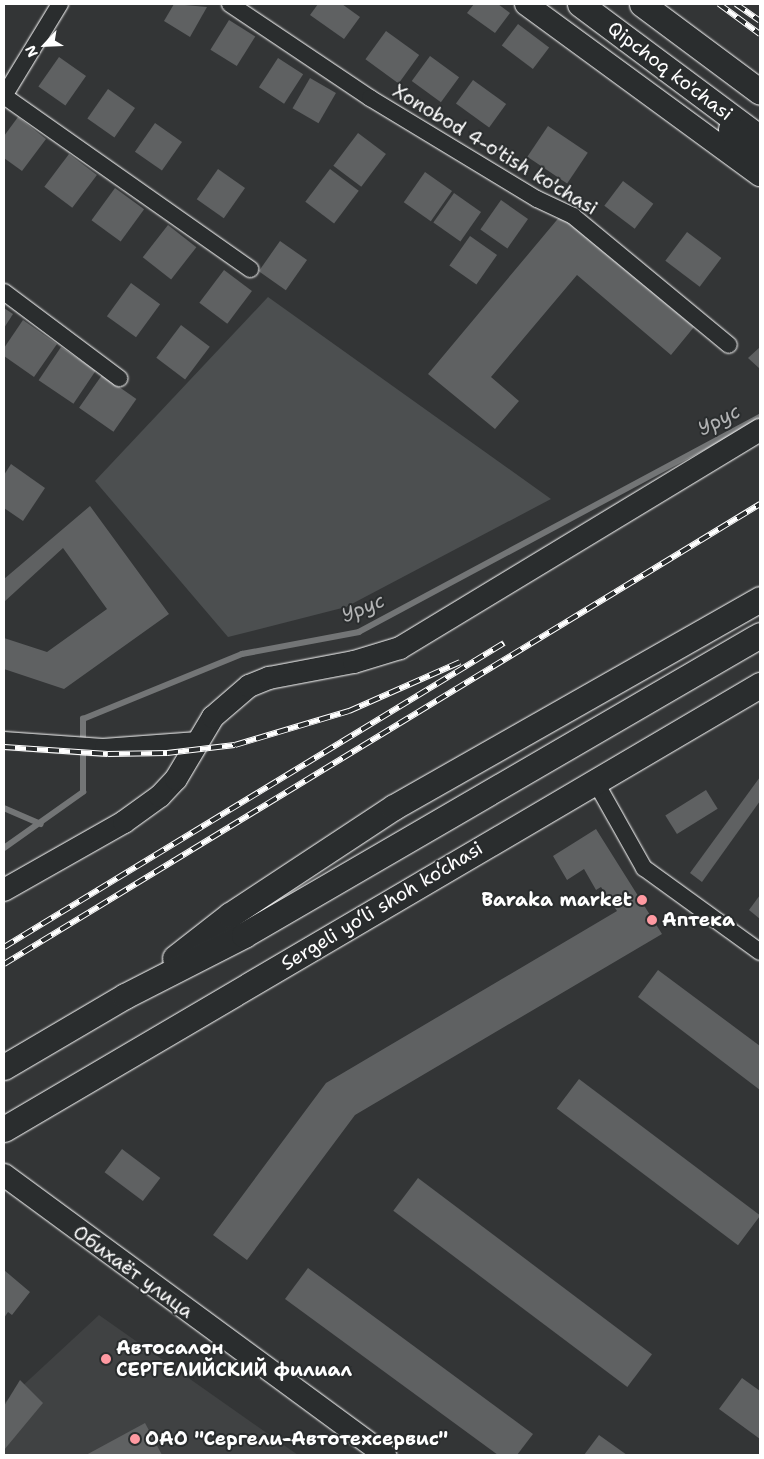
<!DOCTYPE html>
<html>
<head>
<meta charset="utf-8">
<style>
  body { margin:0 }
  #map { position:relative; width:764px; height:1459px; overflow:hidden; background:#333536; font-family:"Shantell Sans",sans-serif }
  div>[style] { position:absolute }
  .built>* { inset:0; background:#404243 }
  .green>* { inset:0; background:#4c4f50 }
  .stream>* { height:5.5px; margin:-2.75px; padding:0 2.75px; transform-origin:2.75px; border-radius:2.75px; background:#737576 }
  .building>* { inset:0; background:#5f6162; transform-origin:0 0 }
  .roads { filter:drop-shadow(0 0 1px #fff) drop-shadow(0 0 1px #fff) }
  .street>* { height:16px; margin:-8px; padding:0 8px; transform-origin:8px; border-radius:8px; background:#2a2d2e }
  .secondary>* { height:22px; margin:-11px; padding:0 11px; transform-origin:11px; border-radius:11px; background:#2a2d2e }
  .primary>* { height:25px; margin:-12.5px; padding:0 12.5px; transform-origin:12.5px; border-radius:12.5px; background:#2a2d2e }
  .rail>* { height:5.5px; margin-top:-2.75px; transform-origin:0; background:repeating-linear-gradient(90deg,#2a2d2e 0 11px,#fff 0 22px); box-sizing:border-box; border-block:1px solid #fff }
  .dots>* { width:14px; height:14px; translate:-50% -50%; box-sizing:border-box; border:2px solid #2a2d2e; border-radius:50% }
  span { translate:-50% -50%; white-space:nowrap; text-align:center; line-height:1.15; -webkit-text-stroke:4px #2a2d2e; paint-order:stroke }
  .street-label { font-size:19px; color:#fff }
  .poi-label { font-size:19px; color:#fff; font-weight:700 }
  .right { translate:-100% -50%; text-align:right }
  .left { translate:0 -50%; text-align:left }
  .water-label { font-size:20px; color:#b2b3b4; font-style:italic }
  .frame { position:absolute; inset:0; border:5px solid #fff; pointer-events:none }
  .north { position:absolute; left:20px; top:20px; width:50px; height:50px; -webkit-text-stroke:4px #2a2d2e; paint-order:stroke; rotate:245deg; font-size:14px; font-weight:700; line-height:20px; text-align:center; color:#fff }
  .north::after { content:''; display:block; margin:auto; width:18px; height:22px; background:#fff; clip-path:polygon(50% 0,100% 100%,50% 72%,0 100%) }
</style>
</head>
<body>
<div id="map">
  <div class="built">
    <i style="clip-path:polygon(99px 1315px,298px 1455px,4px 1455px,4px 1403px)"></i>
  </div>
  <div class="green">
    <i style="clip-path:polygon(268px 297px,551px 499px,346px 607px,228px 637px,95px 481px)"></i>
  </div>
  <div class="stream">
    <i style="left:4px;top:808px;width:40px;rotate:23.4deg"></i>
    <i style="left:4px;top:848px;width:97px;rotate:-35.3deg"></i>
    <i style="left:83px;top:792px;width:73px;rotate:-90deg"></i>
    <i style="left:83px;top:719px;width:172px;rotate:-22.2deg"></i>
    <i style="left:242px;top:654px;width:119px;rotate:-10.6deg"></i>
    <i style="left:359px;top:632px;width:455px;rotate:-28.2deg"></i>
  </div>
  <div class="building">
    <i style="clip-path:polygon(174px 4px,207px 7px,190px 37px,164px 21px)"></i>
    <i style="clip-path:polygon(318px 4px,342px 4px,360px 17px,344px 39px,310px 15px)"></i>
    <i style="clip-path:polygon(474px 4px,498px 4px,510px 13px,495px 33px,467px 13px)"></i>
    <i style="left:229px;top:20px;width:31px;height:35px;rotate:32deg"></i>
    <i style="left:518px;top:24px;width:39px;height:27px;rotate:37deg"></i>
    <i style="left:386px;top:31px;width:41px;height:35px;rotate:36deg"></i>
    <i style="left:430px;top:56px;width:36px;height:31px;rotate:36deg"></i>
    <i style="left:59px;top:57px;width:33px;height:36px;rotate:35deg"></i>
    <i style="left:278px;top:58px;width:30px;height:35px;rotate:33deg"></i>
    <i style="left:310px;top:78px;width:30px;height:35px;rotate:30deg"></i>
    <i style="left:473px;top:80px;width:41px;height:29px;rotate:36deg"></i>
    <i style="left:108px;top:89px;width:33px;height:36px;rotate:35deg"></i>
    <i style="clip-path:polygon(18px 117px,46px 139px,22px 171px,4px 158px,4px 136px)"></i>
    <i style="left:155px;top:123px;width:33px;height:35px;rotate:35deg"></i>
    <i style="left:548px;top:126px;width:48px;height:37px;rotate:34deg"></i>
    <i style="left:358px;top:133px;width:35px;height:41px;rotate:37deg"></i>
    <i style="left:69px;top:154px;width:35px;height:41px;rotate:37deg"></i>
    <i style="left:218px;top:169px;width:33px;height:37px;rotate:35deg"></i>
    <i style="left:330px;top:169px;width:36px;height:41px;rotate:37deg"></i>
    <i style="left:425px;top:172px;width:33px;height:37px;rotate:35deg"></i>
    <i style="left:623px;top:181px;width:38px;height:31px;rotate:37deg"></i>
    <i style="left:115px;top:188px;width:36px;height:40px;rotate:36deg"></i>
    <i style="left:454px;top:193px;width:33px;height:36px;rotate:35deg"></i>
    <i style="left:501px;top:200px;width:33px;height:36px;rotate:35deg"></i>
    <i style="clip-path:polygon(561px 215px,694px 327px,671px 355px,577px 275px,491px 377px,519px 401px,495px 429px,428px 374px)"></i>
    <i style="left:168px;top:225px;width:36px;height:41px;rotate:38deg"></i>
    <i style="left:687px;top:232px;width:43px;height:36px;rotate:37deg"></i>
    <i style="left:470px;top:236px;width:33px;height:36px;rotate:35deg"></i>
    <i style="left:280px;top:241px;width:33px;height:37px;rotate:35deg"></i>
    <i style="left:224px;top:270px;width:35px;height:41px;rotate:37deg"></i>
    <i style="left:131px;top:283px;width:36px;height:41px;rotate:36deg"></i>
    <i style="clip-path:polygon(4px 308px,13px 314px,4px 328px)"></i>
    <i style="clip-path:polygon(23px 320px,57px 344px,34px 377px,4px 356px,4px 348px)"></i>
    <i style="left:181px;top:325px;width:36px;height:41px;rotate:37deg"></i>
    <i style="left:61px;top:347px;width:42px;height:40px;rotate:34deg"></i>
    <i style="clip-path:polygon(760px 347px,760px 369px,748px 358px)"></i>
    <i style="left:102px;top:375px;width:42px;height:40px;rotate:35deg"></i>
    <i style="clip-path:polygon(11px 464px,45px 488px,23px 521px,4px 508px,4px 475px)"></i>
    <i style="clip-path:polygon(90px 506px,169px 614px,64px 689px,4px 669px,4px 638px,47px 652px,107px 609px,63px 548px,4px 602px,4px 579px)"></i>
    <i style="clip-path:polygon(760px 777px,760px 801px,702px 882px,690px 873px)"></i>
    <i style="left:706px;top:790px;width:22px;height:48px;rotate:58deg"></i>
    <i style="clip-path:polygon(596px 829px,662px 934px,355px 1115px,247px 1260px,213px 1235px,326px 1083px,617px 911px,601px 887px,596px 890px,584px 869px,567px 880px,553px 856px)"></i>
    <i style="clip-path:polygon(760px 895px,760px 919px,749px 910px)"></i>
    <i style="clip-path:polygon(658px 970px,760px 1046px,760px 1090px,638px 997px)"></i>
    <i style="left:579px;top:1079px;width:227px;height:37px;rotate:37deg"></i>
    <i style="left:122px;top:1149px;width:48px;height:29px;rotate:37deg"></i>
    <i style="left:418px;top:1178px;width:293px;height:41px;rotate:37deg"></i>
    <i style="clip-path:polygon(308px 1268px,533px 1434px,517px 1455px,498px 1455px,285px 1299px)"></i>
    <i style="clip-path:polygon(4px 1270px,30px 1292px,12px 1315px,8px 1312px,4px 1318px)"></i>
    <i style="clip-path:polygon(742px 1378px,760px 1391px,760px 1439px,719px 1409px)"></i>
    <i style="clip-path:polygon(20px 1380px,43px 1403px,4px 1450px,4px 1406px)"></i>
    <i style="clip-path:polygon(145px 1423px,162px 1455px,86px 1455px)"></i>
    <i style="clip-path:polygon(599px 1435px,627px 1455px,584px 1455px)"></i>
  </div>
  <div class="roads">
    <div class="street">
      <i style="left:230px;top:4px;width:169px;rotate:33.9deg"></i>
      <i style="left:370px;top:98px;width:195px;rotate:31.2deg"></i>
      <i style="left:537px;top:199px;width:40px;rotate:25deg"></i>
      <i style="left:573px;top:216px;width:202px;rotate:39.6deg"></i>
      <i style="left:4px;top:96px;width:301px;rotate:35.1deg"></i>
      <i style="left:4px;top:96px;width:108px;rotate:-58.7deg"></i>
      <i style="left:4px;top:292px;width:144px;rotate:36.8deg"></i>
      <i style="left:4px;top:740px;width:99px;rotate:4deg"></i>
      <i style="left:103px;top:747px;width:95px;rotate:-4.2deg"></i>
      <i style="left:595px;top:781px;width:100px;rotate:60.6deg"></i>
      <i style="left:644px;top:868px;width:143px;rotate:35.9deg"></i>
    </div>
    <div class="secondary">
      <i style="left:526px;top:4px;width:290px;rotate:36.2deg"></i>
      <i style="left:4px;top:890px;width:138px;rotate:-29.5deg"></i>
      <i style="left:124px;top:822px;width:44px;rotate:-35.8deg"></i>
      <i style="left:160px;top:796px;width:23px;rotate:-47deg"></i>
      <i style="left:176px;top:779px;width:72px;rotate:-59.2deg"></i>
      <i style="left:213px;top:717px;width:48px;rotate:-40.7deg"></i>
      <i style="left:249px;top:686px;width:22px;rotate:-22deg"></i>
      <i style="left:269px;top:678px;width:86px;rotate:-10.7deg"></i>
      <i style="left:354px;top:662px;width:48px;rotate:-16.9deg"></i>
      <i style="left:400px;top:648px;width:421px;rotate:-31.2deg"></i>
      <i style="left:4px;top:1175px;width:473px;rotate:36.3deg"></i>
    </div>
    <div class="primary">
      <i style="left:580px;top:4px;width:224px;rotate:36.7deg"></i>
      <i style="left:642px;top:4px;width:147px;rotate:36.7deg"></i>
      <i style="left:731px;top:129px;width:43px;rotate:47.8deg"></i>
      <i style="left:175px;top:958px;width:70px;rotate:-38deg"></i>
      <i style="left:230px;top:915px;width:196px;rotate:-33.4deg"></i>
      <i style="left:394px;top:807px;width:421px;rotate:-29.6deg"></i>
      <i style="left:4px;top:1067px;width:140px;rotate:-30.4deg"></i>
      <i style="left:125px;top:996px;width:134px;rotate:-27.1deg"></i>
      <i style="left:244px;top:935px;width:597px;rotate:-30.17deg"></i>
      <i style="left:4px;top:1129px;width:877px;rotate:-30.43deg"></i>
    </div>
  </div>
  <div class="rail">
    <i style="left:719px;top:4px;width:51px;rotate:36.2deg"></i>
    <i style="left:736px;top:4px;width:29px;rotate:35deg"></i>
    <i style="left:4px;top:747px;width:104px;rotate:3.9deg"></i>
    <i style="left:108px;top:754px;width:59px;rotate:-1deg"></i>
    <i style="left:167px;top:753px;width:68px;rotate:-6.7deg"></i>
    <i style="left:235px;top:745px;width:119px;rotate:-16.6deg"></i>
    <i style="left:349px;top:711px;width:121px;rotate:-23.8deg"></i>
    <i style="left:4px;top:947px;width:585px;rotate:-31.3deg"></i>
    <i style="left:4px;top:964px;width:885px;rotate:-31.32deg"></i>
  </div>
  <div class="dots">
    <i style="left:642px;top:900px;background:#ff9aa2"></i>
    <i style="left:652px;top:920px;background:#ff9aa2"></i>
    <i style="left:106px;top:1359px;background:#ff9aa2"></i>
    <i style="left:135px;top:1439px;background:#ff9aa2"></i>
  </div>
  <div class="street-label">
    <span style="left:670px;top:71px;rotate:37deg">Qipchoq ko'chasi</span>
    <span style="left:495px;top:150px;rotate:31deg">Xonobod 4-o'tish ko'chasi</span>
    <span style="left:382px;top:906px;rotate:-31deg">Sergeli yo‘li shoh ko‘chasi</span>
    <span style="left:133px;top:1272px;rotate:36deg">Обихаёт улица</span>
  </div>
  <div class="poi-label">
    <span class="right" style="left:632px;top:900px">Baraka market</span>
    <span class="left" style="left:662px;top:920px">Аптека</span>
    <span class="left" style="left:116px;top:1359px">Автосалон<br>СЕРГЕЛИЙСКИЙ филиал</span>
    <span class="left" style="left:145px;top:1439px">ОАО "Сергели-Автотехсервис"</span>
  </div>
  <div class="water-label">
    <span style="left:719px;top:420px;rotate:-28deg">Урус</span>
    <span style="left:363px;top:608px;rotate:-23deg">Урус</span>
  </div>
  <div class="frame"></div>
  <div class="north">N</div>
</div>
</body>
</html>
